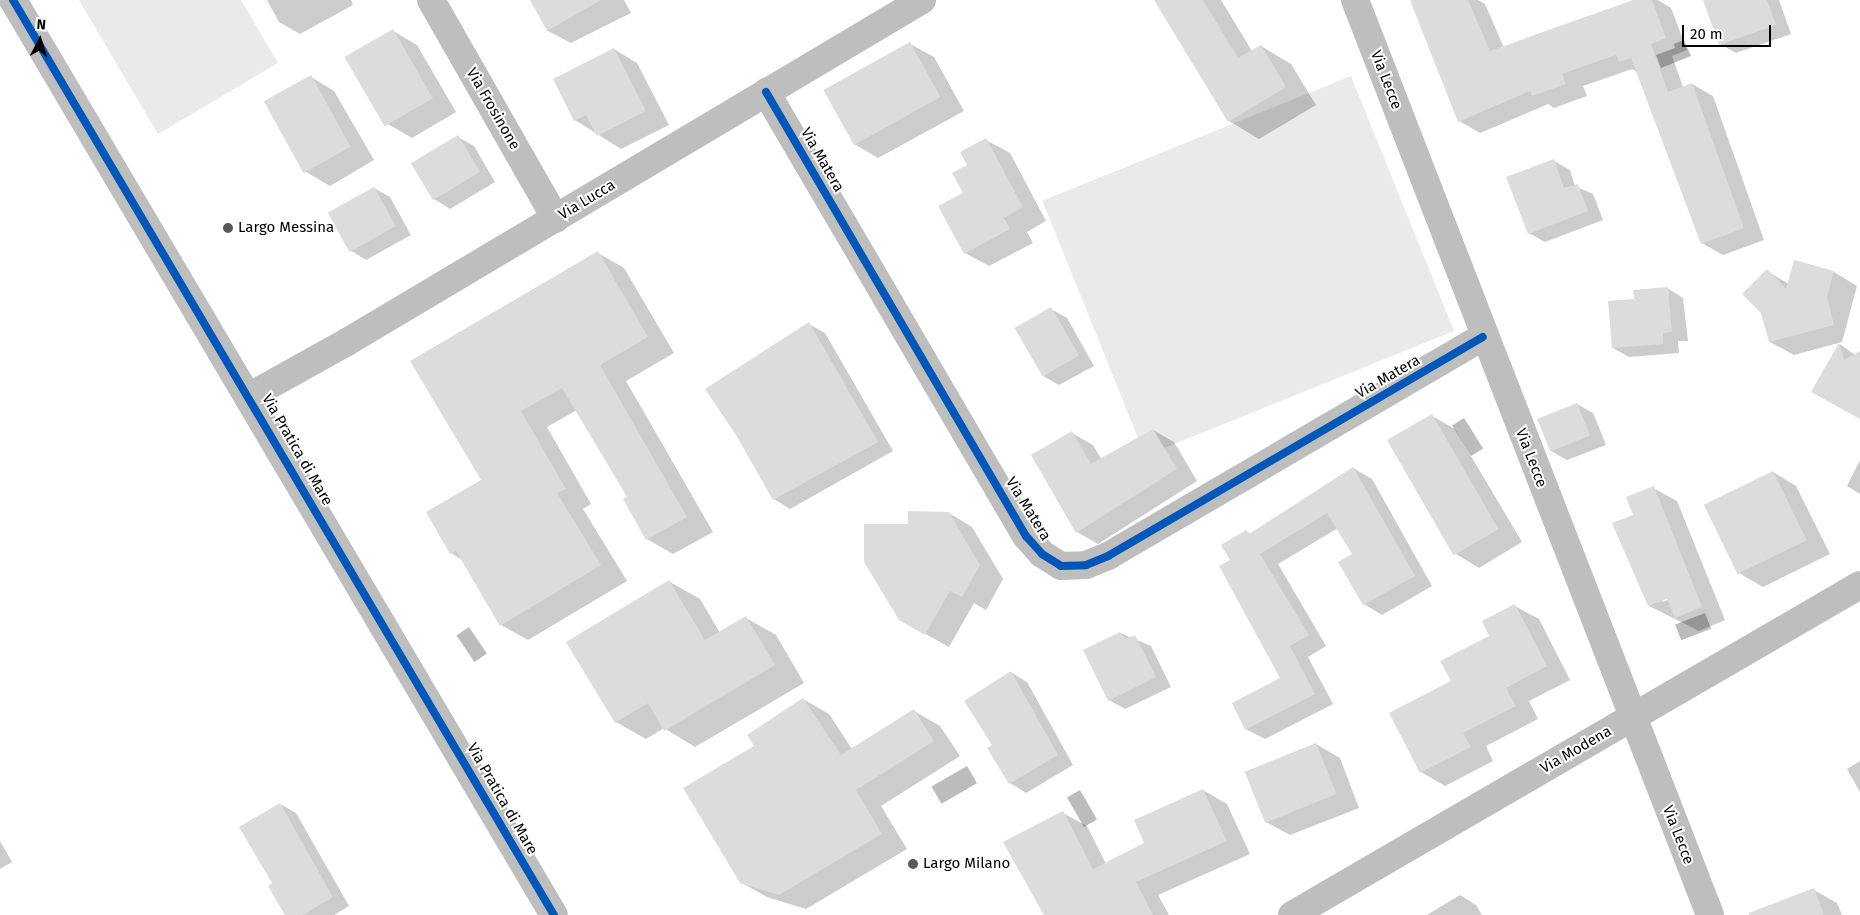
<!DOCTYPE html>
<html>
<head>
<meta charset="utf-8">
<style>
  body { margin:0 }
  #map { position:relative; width:1860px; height:915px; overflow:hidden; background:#fff; font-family:"Fira Sans",sans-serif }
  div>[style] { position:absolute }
  .green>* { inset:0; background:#eaeaea; transform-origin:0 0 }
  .water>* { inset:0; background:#bcbcbc; transform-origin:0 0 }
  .shadow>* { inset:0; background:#0003 }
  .building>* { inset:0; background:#dcdcdc; transform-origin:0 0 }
  .minor>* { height:28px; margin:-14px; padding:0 14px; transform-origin:14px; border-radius:14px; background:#bebebe }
  .tertiary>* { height:28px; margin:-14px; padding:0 14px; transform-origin:14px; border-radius:14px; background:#bebebe }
  .cycleway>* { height:8px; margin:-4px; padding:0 4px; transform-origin:4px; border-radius:4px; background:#0057b8 }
  .dots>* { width:14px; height:14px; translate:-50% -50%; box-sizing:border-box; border:2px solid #fff; border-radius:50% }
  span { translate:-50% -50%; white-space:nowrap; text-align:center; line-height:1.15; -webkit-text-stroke:4px #fff; paint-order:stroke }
  .street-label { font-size:15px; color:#000 }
  .poi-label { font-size:15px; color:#000 }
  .left { translate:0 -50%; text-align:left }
  .north { position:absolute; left:15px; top:15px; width:50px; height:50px; -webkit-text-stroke:4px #fff; paint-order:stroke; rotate:5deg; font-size:14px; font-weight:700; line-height:20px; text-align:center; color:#000 }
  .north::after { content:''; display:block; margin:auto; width:18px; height:22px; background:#000; clip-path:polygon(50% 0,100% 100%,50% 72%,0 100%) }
  .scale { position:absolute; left:1682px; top:25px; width:89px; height:22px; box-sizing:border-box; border:2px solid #000; border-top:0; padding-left:6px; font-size:15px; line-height:18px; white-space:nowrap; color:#000; -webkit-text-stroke:4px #fff; paint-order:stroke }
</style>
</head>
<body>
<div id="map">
  <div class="green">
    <i style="clip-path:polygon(79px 0,241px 0,278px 63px,158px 134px)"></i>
    <i style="left:1351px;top:76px;width:275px;height:333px;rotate:68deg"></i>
  </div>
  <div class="water">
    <i style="clip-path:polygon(1684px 40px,1691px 56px,1661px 68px,1656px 55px,1675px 48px,1674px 44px)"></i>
    <i style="left:1464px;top:418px;width:36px;height:14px;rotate:58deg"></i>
    <i style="left:1705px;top:613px;width:17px;height:32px;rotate:69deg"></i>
    <i style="left:469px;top:627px;width:32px;height:15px;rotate:56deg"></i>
    <i style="left:967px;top:766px;width:20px;height:41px;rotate:60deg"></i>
    <i style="left:1080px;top:790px;width:34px;height:15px;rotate:60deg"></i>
  </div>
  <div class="shadow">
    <i style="clip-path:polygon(267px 0,351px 0,353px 5px,300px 34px,279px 22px)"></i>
    <i style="clip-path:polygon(531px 0,624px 0,631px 13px,571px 43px,548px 31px)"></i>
    <i style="clip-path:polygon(1155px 0,1221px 0,1252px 51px,1261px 46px,1291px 64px,1316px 105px,1259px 139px,1229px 121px)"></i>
    <i style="clip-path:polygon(1412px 0,1478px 0,1485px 4px,1504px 48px,1637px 0,1658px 0,1671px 8px,1687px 50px,1672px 56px,1683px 87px,1692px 84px,1713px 96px,1764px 240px,1723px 255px,1702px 243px,1637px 72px,1632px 69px,1583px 86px,1587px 96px,1554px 108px,1548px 104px,1480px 133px,1459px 121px)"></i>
    <i style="clip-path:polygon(1712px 0,1779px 0,1791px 34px,1736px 53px,1720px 44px)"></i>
    <i style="clip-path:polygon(393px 31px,417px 45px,456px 112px,412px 138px,388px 124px)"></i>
    <i style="clip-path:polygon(910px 44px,934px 57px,964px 111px,878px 158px,854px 144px)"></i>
    <i style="clip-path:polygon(614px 49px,637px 63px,669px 125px,621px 149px,575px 120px)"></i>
    <i style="clip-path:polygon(311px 77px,334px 91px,374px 160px,330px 186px,306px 172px,266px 103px)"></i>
    <i style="clip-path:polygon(458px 137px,474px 146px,495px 182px,450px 209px,434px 199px)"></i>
    <i style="clip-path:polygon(986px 140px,1010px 153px,1046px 221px,1027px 232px,1033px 243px,989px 266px,965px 253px,964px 194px,969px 166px)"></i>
    <i style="clip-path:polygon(1554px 161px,1570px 170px,1575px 186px,1593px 194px,1603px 220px,1545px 242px,1529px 233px)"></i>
    <i style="clip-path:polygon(374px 188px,390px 197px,411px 235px,366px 260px,350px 250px)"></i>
    <i style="clip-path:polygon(598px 253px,624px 268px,674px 353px,626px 381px,713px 532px,673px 554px,647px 539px,629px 497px,577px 410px,547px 427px,591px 504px,583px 509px,627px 581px,528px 640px,501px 625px,462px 560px,451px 553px,482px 481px)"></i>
    <i style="clip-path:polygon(1767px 271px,1789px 284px,1834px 272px,1857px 286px,1842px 342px,1794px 355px,1770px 342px,1762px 312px)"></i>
    <i style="clip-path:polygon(1667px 288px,1683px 298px,1688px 341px,1678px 341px,1679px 353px,1629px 357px,1613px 348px,1635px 300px)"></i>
    <i style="clip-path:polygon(1051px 309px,1067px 318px,1094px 366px,1059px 385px,1043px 376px)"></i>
    <i style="clip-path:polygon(809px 324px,825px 333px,893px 451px,790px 509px,774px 499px,737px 434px)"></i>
    <i style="clip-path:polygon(1840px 344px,1855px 355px,1860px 353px,1860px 418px,1813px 391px)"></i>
    <i style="clip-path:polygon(1577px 404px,1593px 413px,1606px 445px,1567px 460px,1551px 451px)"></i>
    <i style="clip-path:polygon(1432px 416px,1455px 429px,1522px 542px,1479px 568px,1456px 554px)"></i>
    <i style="clip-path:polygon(1153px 430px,1174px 442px,1197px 481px,1098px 544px,1077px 532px,1072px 433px,1093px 445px,1102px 460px)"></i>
    <i style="clip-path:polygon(1860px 460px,1860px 494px,1847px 486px)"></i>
    <i style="clip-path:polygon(1353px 468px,1372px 479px,1432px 586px,1382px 615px,1364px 604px,1354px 554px,1338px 528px,1278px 564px,1326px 646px,1308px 657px,1333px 704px,1265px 739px,1246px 729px,1282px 678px,1232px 560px,1246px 531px,1251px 534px)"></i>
    <i style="clip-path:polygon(1773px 472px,1796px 486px,1830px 554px,1763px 587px,1739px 573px,1706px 506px)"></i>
    <i style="clip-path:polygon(evenodd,1653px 488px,1677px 501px,1725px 620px,1699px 631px,1649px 606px,1635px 515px,1653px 488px,1673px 598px,1662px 602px,1662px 599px,1673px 598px)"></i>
    <i style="clip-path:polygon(949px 513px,972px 527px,1003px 579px,986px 610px,974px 603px,949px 647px,924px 633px,910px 525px)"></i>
    <i style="clip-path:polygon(670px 582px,700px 599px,720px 633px,746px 618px,776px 635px,804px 683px,695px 747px,664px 728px,646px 739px,616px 722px)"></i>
    <i style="clip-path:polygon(1515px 606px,1539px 619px,1570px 680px,1529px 701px,1538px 719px,1486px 746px,1493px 761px,1445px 786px,1421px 772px,1391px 714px,1453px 682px)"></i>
    <i style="clip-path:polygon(1120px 633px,1151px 646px,1171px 687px,1125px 709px,1109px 700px)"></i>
    <i style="clip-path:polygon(1012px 673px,1027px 682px,1073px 765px,1026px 793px,1010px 783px,989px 748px,994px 745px)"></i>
    <i style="clip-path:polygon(803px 699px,829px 714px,852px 749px,914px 711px,940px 726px,960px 756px,881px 806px,907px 849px,806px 909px,767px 897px,740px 882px)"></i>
    <i style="clip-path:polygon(1316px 744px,1340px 758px,1359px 808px,1290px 835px,1266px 822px,1246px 772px)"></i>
    <i style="clip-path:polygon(1860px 761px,1860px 792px,1847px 769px)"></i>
    <i style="clip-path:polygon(1203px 790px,1227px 804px,1250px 854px,1158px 895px,1169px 915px,1044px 915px,1005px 843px,1063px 813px,1087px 826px,1106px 864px,1146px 844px)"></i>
    <i style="clip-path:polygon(280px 804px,296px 813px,349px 906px,334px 915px,287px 915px,274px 884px)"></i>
    <i style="clip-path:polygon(0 841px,12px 862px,0 869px)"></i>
    <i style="clip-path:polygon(1814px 890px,1837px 903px,1842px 915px,1768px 915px)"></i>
    <i style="clip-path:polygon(1460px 895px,1476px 905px,1482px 915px,1427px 915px)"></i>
  </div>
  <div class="building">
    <i style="clip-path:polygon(530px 0,601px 0,547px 31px)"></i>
    <i style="clip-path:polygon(1154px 0,1203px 0,1238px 58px,1261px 45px,1286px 87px,1228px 122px)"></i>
    <i style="clip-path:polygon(1410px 0,1468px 0,1490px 51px,1633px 0,1652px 0,1666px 38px,1651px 44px,1668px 92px,1692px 83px,1744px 228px,1701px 244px,1631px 58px,1619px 62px,1616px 55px,1562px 74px,1566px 84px,1532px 96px,1530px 91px,1458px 122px)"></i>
    <i style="clip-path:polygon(1703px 0,1767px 0,1776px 25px,1719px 45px)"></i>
    <i style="left:393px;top:29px;width:80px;height:56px;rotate:60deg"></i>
    <i style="left:910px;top:42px;width:63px;height:99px;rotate:61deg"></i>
    <i style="clip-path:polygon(614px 48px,646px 111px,597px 136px,586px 115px,574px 121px,553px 79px)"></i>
    <i style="left:311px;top:75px;width:82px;height:54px;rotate:61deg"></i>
    <i style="left:458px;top:135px;width:43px;height:55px;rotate:59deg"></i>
    <i style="clip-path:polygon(986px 138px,1023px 207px,1004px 218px,1010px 229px,964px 254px,938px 206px,963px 193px,952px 173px,967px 165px,960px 152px)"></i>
    <i style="clip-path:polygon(1554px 159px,1564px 188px,1578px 184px,1588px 211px,1528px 234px,1506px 177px)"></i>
    <i style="left:374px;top:187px;width:45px;height:53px;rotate:61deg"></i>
    <i style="clip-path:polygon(598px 251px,648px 337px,600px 365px,687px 517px,646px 540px,623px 499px,627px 497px,562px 388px,521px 411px,566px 489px,557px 493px,601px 565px,500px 626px,456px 551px,450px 554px,426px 512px,481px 480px,410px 361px)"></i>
    <i style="clip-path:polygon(1794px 260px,1834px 271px,1827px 297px,1834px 325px,1769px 342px,1761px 313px,1742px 294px,1767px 269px,1786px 289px)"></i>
    <i style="clip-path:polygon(1668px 287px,1672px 332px,1663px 333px,1663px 344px,1612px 348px,1608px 301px,1634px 299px,1633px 290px)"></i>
    <i style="left:1051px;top:307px;width:56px;height:42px;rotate:60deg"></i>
    <i style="clip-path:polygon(809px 322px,878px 442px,773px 500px,736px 435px,705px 389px)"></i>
    <i style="clip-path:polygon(1839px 343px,1844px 360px,1860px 351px,1860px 419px,1811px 392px)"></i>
    <i style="left:1577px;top:403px;width:35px;height:43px;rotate:68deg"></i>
    <i style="left:1432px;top:414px;width:133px;height:52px;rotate:60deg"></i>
    <i style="clip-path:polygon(1153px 429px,1177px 469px,1076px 533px,1031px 455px,1072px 431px,1091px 464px)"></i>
    <i style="clip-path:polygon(1353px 467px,1415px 576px,1363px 605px,1338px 562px,1352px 554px,1327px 513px,1260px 554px,1309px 635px,1290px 646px,1315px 694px,1245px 730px,1232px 703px,1280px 678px,1219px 566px,1230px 560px,1221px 545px,1246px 530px,1249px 534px)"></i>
    <i style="left:1773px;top:471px;width:77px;height:77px;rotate:64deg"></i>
    <i style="clip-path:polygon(1654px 486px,1702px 607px,1675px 618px,1667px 599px,1648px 606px,1612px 523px,1633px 515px,1626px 497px)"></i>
    <i style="clip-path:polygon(908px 511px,949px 512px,980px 565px,962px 597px,950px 591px,925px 635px,899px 620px,864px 562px,864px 524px,908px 524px)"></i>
    <i style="clip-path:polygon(669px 580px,705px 640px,746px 616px,775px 665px,664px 731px,648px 703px,615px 723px,566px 642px)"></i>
    <i style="clip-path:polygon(1515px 604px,1547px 666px,1506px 688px,1516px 706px,1463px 733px,1471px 747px,1420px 773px,1389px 713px,1451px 681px,1440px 661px,1489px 636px,1482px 621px)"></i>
    <i style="clip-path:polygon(1120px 632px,1125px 639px,1135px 635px,1156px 677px,1108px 701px,1083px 650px)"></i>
    <i style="clip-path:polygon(1011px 671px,1058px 755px,1009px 784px,987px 748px,992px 745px,964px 701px)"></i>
    <i style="clip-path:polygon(803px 698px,841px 755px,914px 709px,934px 741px,856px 790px,882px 834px,779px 895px,740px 883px,683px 788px,754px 746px,747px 735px)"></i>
    <i style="left:1316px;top:743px;width:55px;height:77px;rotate:68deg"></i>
    <i style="clip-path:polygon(1203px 789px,1227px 841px,1136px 882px,1153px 915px,1044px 915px,1003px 842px,1063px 811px,1093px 869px,1144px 843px,1134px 820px)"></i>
    <i style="clip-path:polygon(280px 803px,333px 897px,303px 915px,285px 915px,268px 886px,272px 883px,239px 827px)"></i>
    <i style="clip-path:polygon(1814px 888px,1824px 915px,1749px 915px,1749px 913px)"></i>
  </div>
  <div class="minor">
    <i style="left:431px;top:0;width:252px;rotate:60.3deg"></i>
    <i style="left:1355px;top:0;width:981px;rotate:68.79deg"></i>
    <i style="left:766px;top:92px;width:515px;rotate:59.65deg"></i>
    <i style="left:1026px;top:536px;width:24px;rotate:48deg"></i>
    <i style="left:1042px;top:554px;width:22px;rotate:32deg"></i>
    <i style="left:1061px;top:566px;width:25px;rotate:-2deg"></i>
    <i style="left:1086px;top:565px;width:24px;rotate:-22deg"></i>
    <i style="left:1108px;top:556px;width:434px;rotate:-30.3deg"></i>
    <i style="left:250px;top:396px;width:111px;rotate:-29.1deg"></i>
    <i style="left:347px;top:342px;width:669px;rotate:-30.74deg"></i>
    <i style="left:1292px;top:915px;width:657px;rotate:-30.16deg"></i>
  </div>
  <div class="tertiary">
    <i style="left:13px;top:0;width:1063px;rotate:59.41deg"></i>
  </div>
  <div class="cycleway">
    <i style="left:13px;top:0;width:1063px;rotate:59.41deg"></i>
    <i style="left:766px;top:92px;width:515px;rotate:59.65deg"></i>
    <i style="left:1026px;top:536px;width:24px;rotate:48deg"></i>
    <i style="left:1042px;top:554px;width:22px;rotate:32deg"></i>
    <i style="left:1061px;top:566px;width:25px;rotate:-2deg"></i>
    <i style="left:1086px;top:565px;width:24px;rotate:-22deg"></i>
    <i style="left:1108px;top:556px;width:434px;rotate:-30.3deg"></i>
  </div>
  <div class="dots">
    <i style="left:228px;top:228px;background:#595959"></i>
    <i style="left:913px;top:864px;background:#595959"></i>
  </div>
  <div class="street-label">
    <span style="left:1386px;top:80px;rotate:69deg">Via Lecce</span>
    <span style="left:493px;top:109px;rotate:60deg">Via Frosinone</span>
    <span style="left:822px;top:160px;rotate:60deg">Via Matera</span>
    <span style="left:587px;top:200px;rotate:-31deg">Via Lucca</span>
    <span style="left:1388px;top:377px;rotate:-30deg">Via Matera</span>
    <span style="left:297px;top:450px;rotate:60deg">Via Pratica di Mare</span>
    <span style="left:1531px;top:458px;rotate:69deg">Via Lecce</span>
    <span style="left:1028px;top:509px;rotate:58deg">Via Matera</span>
    <span style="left:1576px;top:750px;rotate:-30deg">Via Modena</span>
    <span style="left:502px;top:799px;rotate:60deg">Via Pratica di Mare</span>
    <span style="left:1678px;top:835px;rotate:69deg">Via Lecce</span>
  </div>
  <div class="poi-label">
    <span class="left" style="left:238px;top:228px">Largo Messina</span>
    <span class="left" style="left:923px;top:864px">Largo Milano</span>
  </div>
  <div class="north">N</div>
  <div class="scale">20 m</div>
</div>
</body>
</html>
